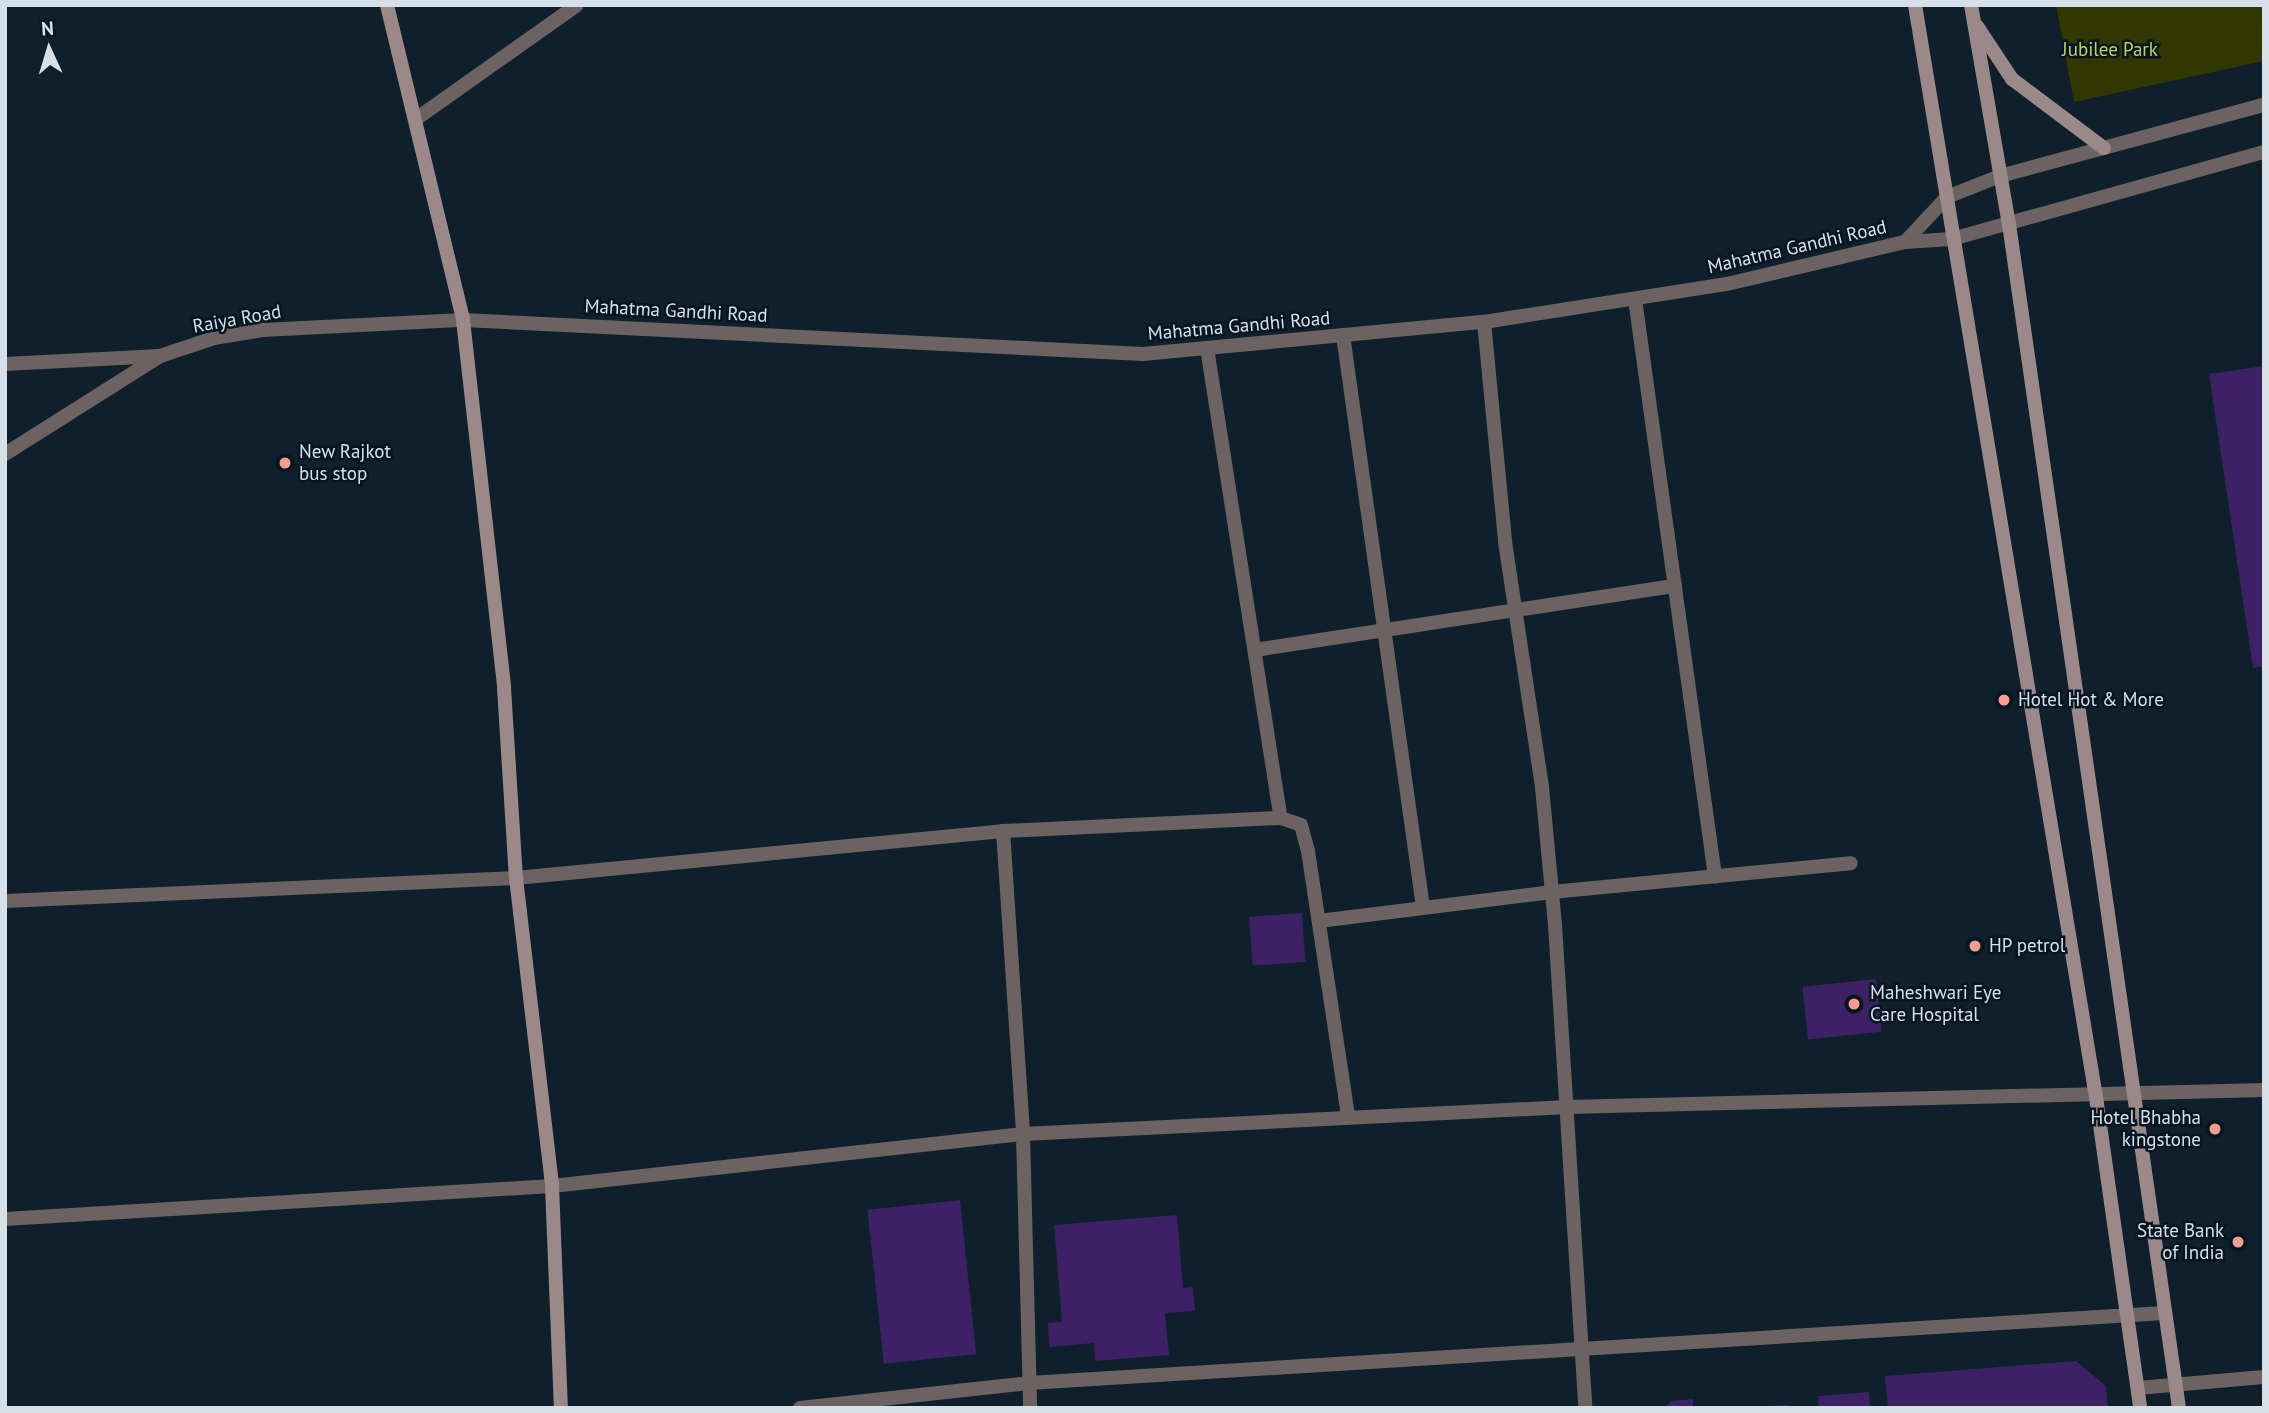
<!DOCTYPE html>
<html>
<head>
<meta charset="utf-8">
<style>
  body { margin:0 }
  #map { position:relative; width:2269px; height:1413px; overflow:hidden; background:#0f1f2b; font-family:"PT Sans",sans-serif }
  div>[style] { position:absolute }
  .green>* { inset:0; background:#313700 }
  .building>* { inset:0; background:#3c2164; transform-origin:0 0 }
  .minor>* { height:14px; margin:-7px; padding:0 7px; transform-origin:7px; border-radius:7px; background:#6d6262 }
  .tertiary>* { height:14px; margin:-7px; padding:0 7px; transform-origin:7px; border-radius:7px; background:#6d6262 }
  .secondary>* { height:14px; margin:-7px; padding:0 7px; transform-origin:7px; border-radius:7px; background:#9b8989 }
  .dots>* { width:19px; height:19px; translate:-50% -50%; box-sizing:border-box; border:4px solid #061521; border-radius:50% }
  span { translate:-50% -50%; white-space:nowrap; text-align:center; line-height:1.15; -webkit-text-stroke:5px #061521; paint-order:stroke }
  .park-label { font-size:19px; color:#c2d25f }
  .street-label { font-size:19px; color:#d6e0e8 }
  .poi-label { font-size:19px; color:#d6e0e8 }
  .left { translate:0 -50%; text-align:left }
  .right { translate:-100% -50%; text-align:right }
  .frame { position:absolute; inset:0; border:7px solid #d6e0e8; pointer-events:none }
  .north { position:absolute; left:14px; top:14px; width:70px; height:70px; -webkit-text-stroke:5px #061521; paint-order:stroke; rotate:356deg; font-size:19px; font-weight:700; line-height:28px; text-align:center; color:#d6e0e8 }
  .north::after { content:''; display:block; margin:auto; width:24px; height:32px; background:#d6e0e8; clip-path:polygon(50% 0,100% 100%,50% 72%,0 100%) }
</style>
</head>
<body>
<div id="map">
  <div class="green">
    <i style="clip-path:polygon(2056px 5px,2264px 5px,2264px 61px,2074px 102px)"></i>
  </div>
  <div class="building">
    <i style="clip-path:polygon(2264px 366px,2264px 666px,2253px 668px,2209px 374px)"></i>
    <i style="left:1302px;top:913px;width:49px;height:53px;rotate:86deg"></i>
    <i style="left:1876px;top:979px;width:53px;height:74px;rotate:84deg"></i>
    <i style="left:960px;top:1200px;width:155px;height:93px;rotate:84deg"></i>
    <i style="clip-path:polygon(1177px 1215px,1183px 1288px,1193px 1287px,1195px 1311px,1165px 1313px,1169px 1355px,1095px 1361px,1094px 1343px,1049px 1347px,1048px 1323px,1062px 1322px,1054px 1225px)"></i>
    <i style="clip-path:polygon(2076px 1361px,2106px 1386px,2108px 1408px,1888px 1408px,1885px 1376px)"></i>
    <i style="clip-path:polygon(1869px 1392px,1870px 1408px,1819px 1408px,1818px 1396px)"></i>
    <i style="clip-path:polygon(1693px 1399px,1693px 1408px,1665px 1408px,1671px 1401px)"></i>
    <i style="clip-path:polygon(1788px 1405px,1788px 1408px,1767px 1408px,1767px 1406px)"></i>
  </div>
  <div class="minor">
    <i style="left:416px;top:119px;width:197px;rotate:-35.3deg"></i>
    <i style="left:1635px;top:299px;width:583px;rotate:82.11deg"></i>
    <i style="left:1484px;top:322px;width:221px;rotate:84.5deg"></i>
    <i style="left:1505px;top:542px;width:248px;rotate:81.4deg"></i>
    <i style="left:1542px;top:787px;width:139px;rotate:84.6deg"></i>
    <i style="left:1555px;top:925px;width:484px;rotate:86.4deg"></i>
    <i style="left:1343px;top:335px;width:578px;rotate:82.04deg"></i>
    <i style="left:1207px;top:348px;width:476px;rotate:81.1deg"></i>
    <i style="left:5px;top:364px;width:155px;rotate:-3deg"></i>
    <i style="left:1255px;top:650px;width:425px;rotate:-8.7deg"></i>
    <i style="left:1003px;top:831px;width:304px;rotate:86.2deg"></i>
    <i style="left:1023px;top:1134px;width:274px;rotate:88.5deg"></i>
    <i style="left:5px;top:901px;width:512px;rotate:-2.58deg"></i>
    <i style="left:516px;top:878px;width:489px;rotate:-5.5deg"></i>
    <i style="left:1003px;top:831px;width:278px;rotate:-2.7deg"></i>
    <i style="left:1281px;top:818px;width:21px;rotate:19deg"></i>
    <i style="left:1301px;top:825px;width:27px;rotate:75deg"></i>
    <i style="left:1308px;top:851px;width:269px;rotate:81.4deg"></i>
    <i style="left:1319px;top:921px;width:235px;rotate:-7.1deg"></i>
    <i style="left:1552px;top:892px;width:300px;rotate:-5.5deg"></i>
    <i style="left:5px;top:1219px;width:548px;rotate:-3.45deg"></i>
    <i style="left:552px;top:1186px;width:474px;rotate:-6.3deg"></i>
    <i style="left:1023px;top:1134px;width:545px;rotate:-2.84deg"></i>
    <i style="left:1567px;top:1107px;width:697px;rotate:-1.4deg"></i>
    <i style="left:2138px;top:1388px;width:126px;rotate:-5deg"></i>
    <i style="left:800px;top:1408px;width:230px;rotate:-6.2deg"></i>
    <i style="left:1029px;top:1383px;width:1137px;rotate:-3.53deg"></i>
  </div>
  <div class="tertiary">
    <i style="left:1905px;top:242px;width:62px;rotate:-47deg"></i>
    <i style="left:1947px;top:197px;width:57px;rotate:-21.6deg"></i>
    <i style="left:2000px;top:176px;width:273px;rotate:-15.1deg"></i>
    <i style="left:5px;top:454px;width:183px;rotate:-32.3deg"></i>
    <i style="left:160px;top:356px;width:57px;rotate:-18.4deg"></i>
    <i style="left:214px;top:338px;width:50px;rotate:-9.3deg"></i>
    <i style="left:263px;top:330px;width:200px;rotate:-2.9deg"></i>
    <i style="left:463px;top:320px;width:681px;rotate:2.86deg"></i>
    <i style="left:1143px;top:354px;width:64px;rotate:-5.4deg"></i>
    <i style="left:1207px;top:348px;width:278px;rotate:-5.4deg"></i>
    <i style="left:1484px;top:322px;width:246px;rotate:-8.9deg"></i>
    <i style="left:1727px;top:284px;width:183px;rotate:-13.3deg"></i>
    <i style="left:1905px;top:242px;width:47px;rotate:-3.7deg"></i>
    <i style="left:1952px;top:239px;width:324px;rotate:-15.6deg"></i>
  </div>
  <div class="secondary">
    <i style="left:387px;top:5px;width:324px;rotate:76.4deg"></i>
    <i style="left:463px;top:320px;width:370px;rotate:83.6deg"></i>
    <i style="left:504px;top:688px;width:190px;rotate:86.4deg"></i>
    <i style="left:516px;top:878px;width:310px;rotate:83.3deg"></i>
    <i style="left:552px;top:1186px;width:222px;rotate:87.7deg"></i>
    <i style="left:1915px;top:5px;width:1107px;rotate:80.59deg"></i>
    <i style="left:2096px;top:1097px;width:314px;rotate:81.9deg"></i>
    <i style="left:1971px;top:5px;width:222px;rotate:80.2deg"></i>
    <i style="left:2009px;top:224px;width:1196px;rotate:81.83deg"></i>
    <i style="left:1977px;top:26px;width:64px;rotate:56.6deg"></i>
    <i style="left:2012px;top:79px;width:115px;rotate:36.9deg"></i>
  </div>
  <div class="dots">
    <i style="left:285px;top:463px;background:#f59c92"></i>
    <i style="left:2004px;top:700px;background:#f59c92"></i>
    <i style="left:1975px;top:946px;background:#f59c92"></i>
    <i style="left:1854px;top:1004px;background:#f59c92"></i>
    <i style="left:2215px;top:1129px;background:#f59c92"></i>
    <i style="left:2238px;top:1242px;background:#f59c92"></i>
  </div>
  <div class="park-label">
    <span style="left:2110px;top:50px">Jubilee Park</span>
  </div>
  <div class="street-label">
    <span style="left:1797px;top:247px;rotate:-13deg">Mahatma Gandhi Road</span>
    <span style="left:676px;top:311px;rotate:3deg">Mahatma Gandhi Road</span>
    <span style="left:237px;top:319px;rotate:-10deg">Raiya Road</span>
    <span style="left:1239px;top:326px;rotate:-5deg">Mahatma Gandhi Road</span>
  </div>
  <div class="poi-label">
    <span class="left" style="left:299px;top:463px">New Rajkot<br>bus stop</span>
    <span class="left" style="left:2018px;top:700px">Hotel Hot &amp; More</span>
    <span class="left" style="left:1989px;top:946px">HP petrol</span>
    <span class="left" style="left:1870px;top:1004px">Maheshwari Eye<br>Care Hospital</span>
    <span class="right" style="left:2201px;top:1129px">Hotel Bhabha<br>kingstone</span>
    <span class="right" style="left:2224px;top:1242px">State Bank<br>of India</span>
  </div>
  <div class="frame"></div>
  <div class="north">N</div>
</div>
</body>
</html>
